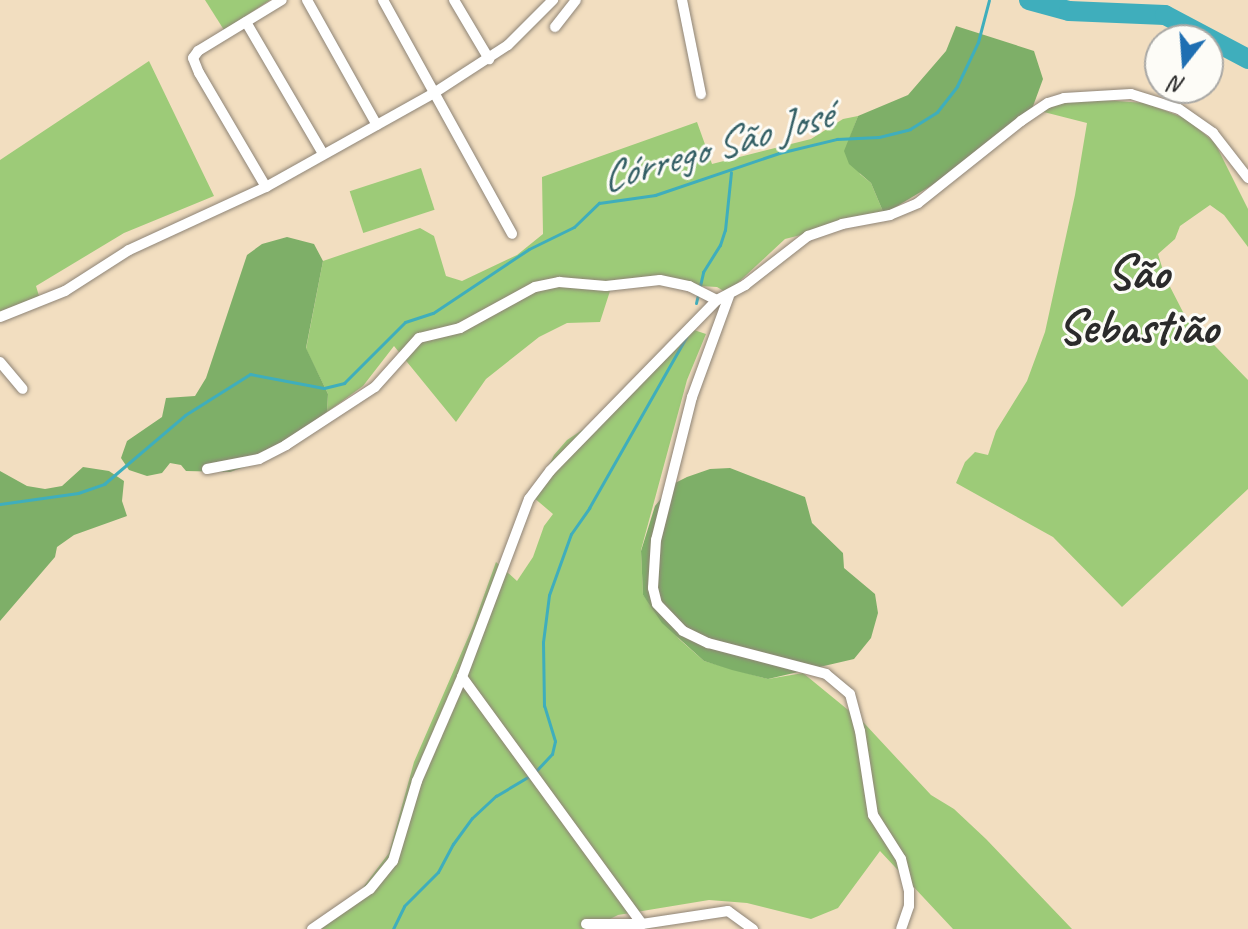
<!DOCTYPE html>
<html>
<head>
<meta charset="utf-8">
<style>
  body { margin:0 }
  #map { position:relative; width:1248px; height:929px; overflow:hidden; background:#f2dec0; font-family:Caveat,sans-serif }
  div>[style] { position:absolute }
  .green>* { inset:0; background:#9dcb78; transform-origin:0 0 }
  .forest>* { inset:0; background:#7eaf68 }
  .stream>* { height:3px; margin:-1.5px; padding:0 1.5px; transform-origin:1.5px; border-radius:1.5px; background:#3faebc }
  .river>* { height:20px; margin:-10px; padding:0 10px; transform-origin:10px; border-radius:10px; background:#3faebc }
  .roads { filter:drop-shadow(0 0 2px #8e8476) drop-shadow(0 0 2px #8e8476) }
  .minor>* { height:10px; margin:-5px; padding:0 5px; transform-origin:5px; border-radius:5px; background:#fff }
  span { translate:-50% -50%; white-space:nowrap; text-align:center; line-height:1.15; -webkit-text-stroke:6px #fdfcf7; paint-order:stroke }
  .water-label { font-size:42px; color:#335f65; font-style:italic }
  .district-label { font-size:48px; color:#2b2b2b; font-weight:700 }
  .north { position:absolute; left:1144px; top:24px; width:80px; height:80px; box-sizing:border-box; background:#fdfcf7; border:2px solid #a9a8a5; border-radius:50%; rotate:197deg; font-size:22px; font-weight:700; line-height:32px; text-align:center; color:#2b2b2b }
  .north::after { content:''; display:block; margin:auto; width:28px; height:36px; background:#1f6fb2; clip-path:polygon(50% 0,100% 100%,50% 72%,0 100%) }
</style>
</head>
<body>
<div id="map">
  <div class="green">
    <i style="clip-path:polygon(205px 0,270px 0,224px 30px)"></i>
    <i style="clip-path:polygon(149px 61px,214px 196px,124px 233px,36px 286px,39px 296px,0 314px,0 160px)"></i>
    <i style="clip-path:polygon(1089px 99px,1145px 103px,1187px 119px,1215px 143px,1248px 209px,1248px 247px,1224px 215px,1210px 205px,1180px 226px,1175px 239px,1158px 254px,1165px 277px,1184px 314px,1248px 380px,1248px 489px,1122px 607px,1053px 537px,956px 483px,965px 462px,975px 452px,988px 455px,996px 431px,1027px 381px,1045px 332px,1075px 195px,1087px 123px,1032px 109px)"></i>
    <i style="clip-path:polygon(858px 116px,849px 140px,860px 174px,871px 183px,884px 214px,785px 239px,727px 293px,717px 287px,629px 282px,610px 291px,600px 322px,567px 323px,539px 337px,486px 379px,456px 422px,394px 346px,363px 386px,327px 412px,328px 394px,306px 349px,323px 261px,420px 228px,434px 236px,446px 276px,462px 281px,517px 255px,543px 234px,542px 177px,697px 122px,712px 164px,811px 139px,843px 119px)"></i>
    <i style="left:421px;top:168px;width:44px;height:75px;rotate:72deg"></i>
    <i style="clip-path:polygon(694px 330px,706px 334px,687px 380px,641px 550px,643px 595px,679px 639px,704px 661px,768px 679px,803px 673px,864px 723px,931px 795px,954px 809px,986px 839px,1072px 929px,953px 929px,880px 851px,838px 908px,811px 919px,747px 903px,709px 900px,618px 915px,590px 929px,310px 929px,355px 898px,389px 853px,414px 762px,473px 626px,496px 562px,517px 581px,533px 557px,544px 526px,553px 514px,533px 497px,554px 455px,567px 440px,608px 413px)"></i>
  </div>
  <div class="forest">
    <i style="clip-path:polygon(956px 26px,1034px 51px,1043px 79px,1032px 109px,934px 184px,884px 214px,871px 183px,849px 164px,844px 151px,858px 116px,908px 95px,946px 51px)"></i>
    <i style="clip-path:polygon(287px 237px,314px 244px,323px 261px,306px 348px,328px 394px,327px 412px,256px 463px,230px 472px,186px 471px,181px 465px,170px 463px,162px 473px,147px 476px,129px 470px,121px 458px,127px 441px,162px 417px,166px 398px,195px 396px,206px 378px,247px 255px,262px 244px)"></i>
    <i style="clip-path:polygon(83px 467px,109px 471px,124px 481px,122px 501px,127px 516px,74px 535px,57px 547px,55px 557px,0 621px,0 471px,27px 486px,45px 489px,62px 486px)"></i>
    <i style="clip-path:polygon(730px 468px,805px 497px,812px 523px,843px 553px,844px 568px,875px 594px,878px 613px,871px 638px,854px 659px,768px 679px,732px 670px,704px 661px,662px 623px,643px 595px,641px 551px,655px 506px,673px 484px,687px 477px,710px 469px)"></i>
  </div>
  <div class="stream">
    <i style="left:696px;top:303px;width:32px;rotate:-77deg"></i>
    <i style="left:703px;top:272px;width:32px;rotate:-58deg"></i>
    <i style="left:720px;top:245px;width:16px;rotate:-72deg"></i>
    <i style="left:725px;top:230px;width:58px;rotate:-84.1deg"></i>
    <i style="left:0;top:504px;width:79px;rotate:-8deg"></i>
    <i style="left:78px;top:493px;width:28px;rotate:-19deg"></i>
    <i style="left:104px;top:484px;width:106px;rotate:-40.4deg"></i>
    <i style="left:185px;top:415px;width:77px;rotate:-32.2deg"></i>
    <i style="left:250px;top:374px;width:75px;rotate:10.7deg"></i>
    <i style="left:324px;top:388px;width:21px;rotate:-14deg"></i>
    <i style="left:344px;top:383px;width:86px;rotate:-45deg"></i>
    <i style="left:405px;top:322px;width:29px;rotate:-18deg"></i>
    <i style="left:433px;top:313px;width:115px;rotate:-33.7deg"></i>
    <i style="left:529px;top:249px;width:50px;rotate:-26.1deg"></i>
    <i style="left:574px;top:227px;width:35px;rotate:-44deg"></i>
    <i style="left:599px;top:203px;width:57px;rotate:-8.1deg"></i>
    <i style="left:655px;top:195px;width:131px;rotate:-18.7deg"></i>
    <i style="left:779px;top:153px;width:60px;rotate:-13.6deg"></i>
    <i style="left:837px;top:139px;width:42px;rotate:-2.7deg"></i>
    <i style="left:879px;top:137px;width:32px;rotate:-14deg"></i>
    <i style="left:910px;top:129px;width:32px;rotate:-32deg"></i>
    <i style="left:937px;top:112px;width:33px;rotate:-52deg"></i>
    <i style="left:957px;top:86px;width:49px;rotate:-64.5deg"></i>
    <i style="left:978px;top:42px;width:43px;rotate:-75.3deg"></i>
    <i style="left:535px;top:772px;width:25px;rotate:-47deg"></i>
    <i style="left:552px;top:754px;width:13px;rotate:-77deg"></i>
    <i style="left:555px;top:741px;width:37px;rotate:-107deg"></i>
    <i style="left:544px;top:706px;width:64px;rotate:-90.9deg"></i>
    <i style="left:543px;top:642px;width:47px;rotate:-82.7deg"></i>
    <i style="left:549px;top:595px;width:65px;rotate:-70.2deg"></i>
    <i style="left:571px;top:534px;width:32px;rotate:-55deg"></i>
    <i style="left:589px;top:508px;width:197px;rotate:-60.4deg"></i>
    <i style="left:393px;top:929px;width:25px;rotate:-64deg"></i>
    <i style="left:404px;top:906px;width:48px;rotate:-45deg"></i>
    <i style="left:438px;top:872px;width:32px;rotate:-62deg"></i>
    <i style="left:453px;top:844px;width:32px;rotate:-54deg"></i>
    <i style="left:472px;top:818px;width:33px;rotate:-43deg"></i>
    <i style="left:496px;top:796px;width:39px;rotate:-31deg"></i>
  </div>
  <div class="river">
    <i style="left:1029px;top:0;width:41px;rotate:15.4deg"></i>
    <i style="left:1069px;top:11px;width:96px;rotate:2.4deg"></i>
    <i style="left:1165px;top:15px;width:94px;rotate:27.9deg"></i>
  </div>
  <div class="roads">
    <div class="minor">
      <i style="left:307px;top:0;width:143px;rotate:60.8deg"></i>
      <i style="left:383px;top:0;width:267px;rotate:61.1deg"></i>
      <i style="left:454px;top:0;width:69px;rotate:59.3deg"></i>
      <i style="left:682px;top:0;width:96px;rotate:78.6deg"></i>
      <i style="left:246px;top:22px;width:153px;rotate:59.7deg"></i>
      <i style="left:555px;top:27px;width:34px;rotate:-52deg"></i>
      <i style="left:266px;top:187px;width:132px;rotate:-120.4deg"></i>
      <i style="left:199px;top:73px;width:16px;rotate:-112deg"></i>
      <i style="left:193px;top:58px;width:9px;rotate:-54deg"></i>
      <i style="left:198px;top:51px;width:98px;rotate:-31.3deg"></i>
      <i style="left:729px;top:296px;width:108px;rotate:110.1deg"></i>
      <i style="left:692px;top:397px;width:147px;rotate:104.1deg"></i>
      <i style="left:656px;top:540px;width:48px;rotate:93.6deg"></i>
      <i style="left:653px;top:588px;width:16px;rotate:76deg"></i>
      <i style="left:657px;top:604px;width:37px;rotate:46deg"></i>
      <i style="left:683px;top:631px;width:28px;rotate:26deg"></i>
      <i style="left:708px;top:643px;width:122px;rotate:14.7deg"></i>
      <i style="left:826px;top:674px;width:31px;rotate:40deg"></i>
      <i style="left:850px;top:694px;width:38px;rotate:75deg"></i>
      <i style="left:860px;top:731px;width:85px;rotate:81.2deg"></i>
      <i style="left:873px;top:815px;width:52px;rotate:57.5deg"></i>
      <i style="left:901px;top:859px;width:32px;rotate:76deg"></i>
      <i style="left:909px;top:890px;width:16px;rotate:90deg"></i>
      <i style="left:909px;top:906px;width:24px;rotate:109deg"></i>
      <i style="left:0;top:317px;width:70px;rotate:-21.8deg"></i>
      <i style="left:65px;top:291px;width:76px;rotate:-32.6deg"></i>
      <i style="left:129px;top:250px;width:151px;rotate:-24.7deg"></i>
      <i style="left:266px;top:187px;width:193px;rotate:-29.2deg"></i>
      <i style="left:434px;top:93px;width:88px;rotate:-33deg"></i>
      <i style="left:508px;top:45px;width:64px;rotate:-45deg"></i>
      <i style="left:0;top:362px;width:35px;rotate:50deg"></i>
      <i style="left:207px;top:469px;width:53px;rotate:-10.9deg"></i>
      <i style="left:259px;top:459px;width:30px;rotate:-27deg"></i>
      <i style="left:286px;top:445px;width:106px;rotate:-33.1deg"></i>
      <i style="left:375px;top:387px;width:66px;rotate:-48.1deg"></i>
      <i style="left:419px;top:338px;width:42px;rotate:-13.7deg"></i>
      <i style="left:460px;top:328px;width:85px;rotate:-28.7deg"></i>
      <i style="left:535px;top:287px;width:25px;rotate:-12deg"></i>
      <i style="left:559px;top:282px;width:47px;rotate:4.9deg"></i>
      <i style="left:606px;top:286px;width:54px;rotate:-6.3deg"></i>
      <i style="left:660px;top:280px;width:30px;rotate:12deg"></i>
      <i style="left:689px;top:286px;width:31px;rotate:27deg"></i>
      <i style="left:462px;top:677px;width:306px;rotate:53.9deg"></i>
      <i style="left:586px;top:924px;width:56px"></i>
      <i style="left:642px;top:924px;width:87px;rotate:-8.6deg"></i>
      <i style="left:728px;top:911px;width:31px;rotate:36deg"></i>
      <i style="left:312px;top:929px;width:70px;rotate:-34.6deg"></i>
      <i style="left:370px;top:889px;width:36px;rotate:-51deg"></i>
      <i style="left:393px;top:861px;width:84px;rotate:-73.3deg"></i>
      <i style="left:417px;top:781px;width:113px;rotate:-66.6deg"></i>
      <i style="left:462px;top:677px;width:190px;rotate:-69.4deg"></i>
      <i style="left:529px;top:499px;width:35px;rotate:-53deg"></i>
      <i style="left:550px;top:471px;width:239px;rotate:-45.7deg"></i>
      <i style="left:717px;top:300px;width:32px;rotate:-28deg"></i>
      <i style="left:745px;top:285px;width:80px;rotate:-37.9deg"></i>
      <i style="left:808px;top:236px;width:36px;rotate:-19deg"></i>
      <i style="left:842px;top:224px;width:49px;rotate:-10.6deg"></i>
      <i style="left:890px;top:215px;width:30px;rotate:-23deg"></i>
      <i style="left:918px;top:203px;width:132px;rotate:-38.5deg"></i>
      <i style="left:1021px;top:121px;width:32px;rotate:-34deg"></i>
      <i style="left:1048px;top:103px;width:17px;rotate:-17deg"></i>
      <i style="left:1064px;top:98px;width:67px;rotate:-3.4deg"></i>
      <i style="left:1131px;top:94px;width:50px;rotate:17.4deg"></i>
      <i style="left:1179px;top:109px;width:42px;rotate:35.2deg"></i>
      <i style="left:1213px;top:133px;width:57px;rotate:52.1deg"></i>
    </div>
  </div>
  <div class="water-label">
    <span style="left:716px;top:147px;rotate:-16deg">Córrego São José</span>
  </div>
  <div class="district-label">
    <span style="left:1138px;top:300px">São<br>Sebastião</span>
  </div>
  <div class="north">N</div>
</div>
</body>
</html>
